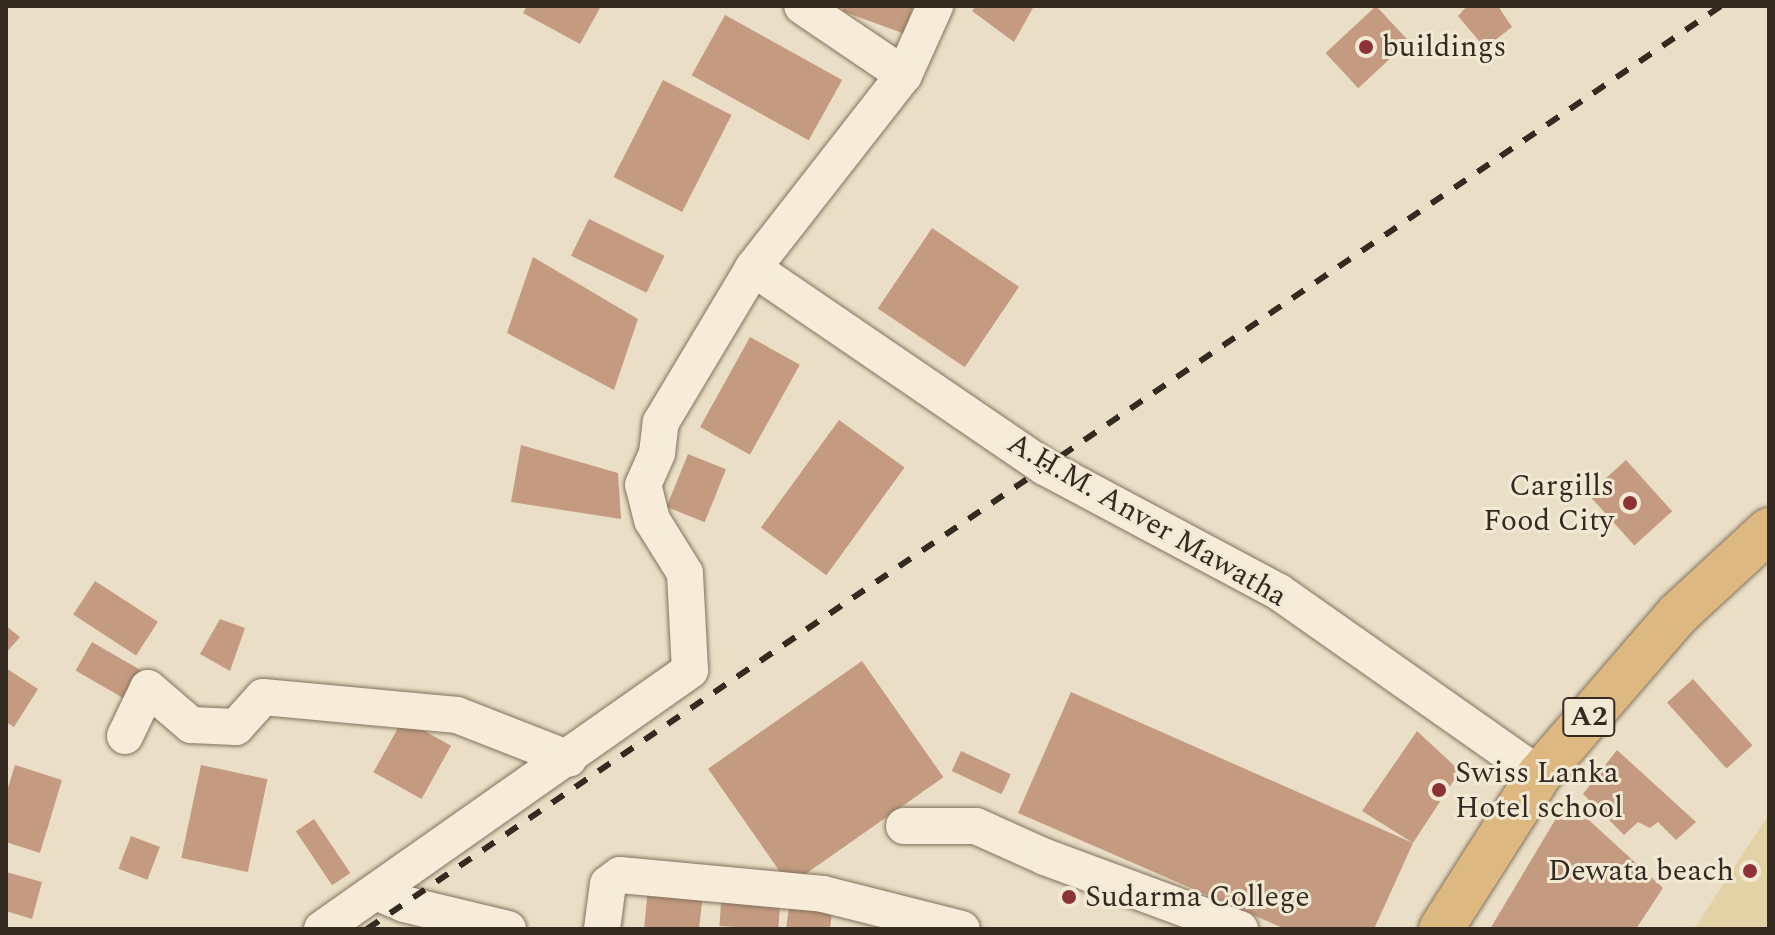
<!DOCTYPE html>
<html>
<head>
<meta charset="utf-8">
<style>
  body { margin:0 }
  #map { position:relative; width:1775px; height:935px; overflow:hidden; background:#eadfc6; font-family:Spectral,serif }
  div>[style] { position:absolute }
  .sand>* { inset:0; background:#e3d2a6 }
  .building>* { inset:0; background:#c49b80; transform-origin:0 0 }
  .roads { filter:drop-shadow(0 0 2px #84715e) drop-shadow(0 0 2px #84715e) }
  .minor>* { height:36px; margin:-18px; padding:0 18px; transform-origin:18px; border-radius:18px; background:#f6ecd9 }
  .trunk>* { height:44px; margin:-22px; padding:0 22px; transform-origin:22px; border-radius:22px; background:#ddb881 }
  .rail>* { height:6px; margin-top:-3px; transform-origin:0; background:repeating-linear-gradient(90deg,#352a20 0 14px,transparent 0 28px) }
  .dots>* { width:22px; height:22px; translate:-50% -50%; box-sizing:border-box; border:4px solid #f2e9d5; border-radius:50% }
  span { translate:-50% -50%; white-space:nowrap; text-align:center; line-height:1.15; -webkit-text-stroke:6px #f2e9d5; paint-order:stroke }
  .shield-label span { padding:2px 6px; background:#f2e9d5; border:2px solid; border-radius:6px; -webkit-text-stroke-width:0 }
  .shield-label { font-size:28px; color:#352a20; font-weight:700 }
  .poi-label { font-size:30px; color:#352a20 }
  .left { translate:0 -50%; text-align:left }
  .right { translate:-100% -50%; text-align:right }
  .street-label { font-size:30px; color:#352a20 }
  .frame { position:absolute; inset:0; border:8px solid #352a20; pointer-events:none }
</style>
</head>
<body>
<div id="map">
  <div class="sand">
    <i style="clip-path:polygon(1769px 814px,1769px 929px,1694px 929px)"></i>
  </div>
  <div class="building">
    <i style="clip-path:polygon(527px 6px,601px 6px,580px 44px,523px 13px)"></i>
    <i style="clip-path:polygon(844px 6px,913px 6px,905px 34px,842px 11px)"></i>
    <i style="clip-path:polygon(976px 6px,1034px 6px,1014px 42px,972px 11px)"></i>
    <i style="left:1376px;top:6px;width:48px;height:69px;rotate:47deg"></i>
    <i style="clip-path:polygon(1467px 6px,1498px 6px,1512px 27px,1485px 48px,1458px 16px)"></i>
    <i style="left:725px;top:15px;width:134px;height:69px;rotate:29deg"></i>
    <i style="left:663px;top:80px;width:77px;height:109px;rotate:27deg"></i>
    <i style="left:589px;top:219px;width:84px;height:41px;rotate:26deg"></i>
    <i style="left:932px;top:228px;width:105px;height:97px;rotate:34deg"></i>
    <i style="clip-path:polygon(533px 257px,638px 319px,614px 390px,507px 333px)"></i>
    <i style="left:750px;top:337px;width:57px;height:103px;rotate:29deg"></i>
    <i style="left:839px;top:420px;width:81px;height:133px;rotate:36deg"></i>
    <i style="clip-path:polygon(521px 445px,618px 473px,621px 519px,511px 502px)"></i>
    <i style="left:688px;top:454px;width:41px;height:57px;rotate:22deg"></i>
    <i style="left:1626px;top:460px;width:69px;height:51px;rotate:48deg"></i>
    <i style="left:95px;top:581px;width:75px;height:40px;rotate:33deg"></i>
    <i style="clip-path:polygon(220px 619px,245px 628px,230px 671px,200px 654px)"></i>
    <i style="clip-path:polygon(6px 626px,20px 637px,6px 653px)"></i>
    <i style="left:92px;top:642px;width:59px;height:33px;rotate:30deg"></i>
    <i style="left:862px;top:661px;width:142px;height:188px;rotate:55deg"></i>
    <i style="clip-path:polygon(6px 668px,38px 689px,14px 727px,6px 722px)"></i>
    <i style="left:1693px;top:679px;width:89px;height:35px;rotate:48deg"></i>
    <i style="clip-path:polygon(1071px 692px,1413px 843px,1374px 929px,1285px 929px,1018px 813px)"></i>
    <i style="left:403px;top:719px;width:55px;height:61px;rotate:29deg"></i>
    <i style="clip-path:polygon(1417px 731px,1460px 771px,1413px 843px,1362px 811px)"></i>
    <i style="clip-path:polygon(1617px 750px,1696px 822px,1676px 840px,1658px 822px,1650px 828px,1638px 822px,1624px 835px,1583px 794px)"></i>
    <i style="left:961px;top:751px;width:55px;height:22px;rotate:25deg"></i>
    <i style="clip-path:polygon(15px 765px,62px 780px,40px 853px,6px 842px,6px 794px)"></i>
    <i style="left:201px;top:765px;width:68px;height:95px;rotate:12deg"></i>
    <i style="clip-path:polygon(1567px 800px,1663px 888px,1636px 929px,1490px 929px)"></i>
    <i style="left:314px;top:819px;width:65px;height:22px;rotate:56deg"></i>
    <i style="left:131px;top:836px;width:31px;height:35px;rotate:21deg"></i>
    <i style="clip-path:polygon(6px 872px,42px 882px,32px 919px,6px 911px)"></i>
    <i style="clip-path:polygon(648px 888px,703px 894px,699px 929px,644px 929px)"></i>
    <i style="left:722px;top:889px;width:59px;height:37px;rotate:4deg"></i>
    <i style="clip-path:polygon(790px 900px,833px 905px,830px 929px,786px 929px)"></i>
  </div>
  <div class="roads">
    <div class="minor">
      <i style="left:904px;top:75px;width:76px;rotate:-65.8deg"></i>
      <i style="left:753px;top:268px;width:353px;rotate:34.3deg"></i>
      <i style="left:1045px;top:467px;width:265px;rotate:28.1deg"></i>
      <i style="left:1279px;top:592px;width:318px;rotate:35.1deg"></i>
      <i style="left:125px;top:736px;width:53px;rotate:-64.4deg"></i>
      <i style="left:148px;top:688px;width:57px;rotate:40.7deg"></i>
      <i style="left:191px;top:725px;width:45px;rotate:2.5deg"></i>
      <i style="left:236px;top:727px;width:40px;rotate:-48deg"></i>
      <i style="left:263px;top:697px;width:195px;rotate:5.3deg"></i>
      <i style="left:457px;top:715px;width:120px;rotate:21.4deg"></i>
      <i style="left:904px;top:826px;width:72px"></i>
      <i style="left:976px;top:826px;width:76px;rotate:24.2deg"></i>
      <i style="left:1045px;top:857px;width:208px;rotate:20.3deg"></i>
      <i style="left:376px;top:892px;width:30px;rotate:23deg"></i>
      <i style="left:404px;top:904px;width:107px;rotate:13.5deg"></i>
      <i style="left:322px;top:929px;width:450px;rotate:-35.1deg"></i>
      <i style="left:690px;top:670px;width:97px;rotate:-93deg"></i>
      <i style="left:685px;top:573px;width:62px;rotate:-121.9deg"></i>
      <i style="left:652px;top:520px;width:36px;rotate:-104deg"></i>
      <i style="left:643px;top:485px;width:35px;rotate:-66deg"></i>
      <i style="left:657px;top:453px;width:31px;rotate:-83deg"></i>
      <i style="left:661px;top:422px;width:179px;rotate:-59.1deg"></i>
      <i style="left:753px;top:268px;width:245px;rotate:-52deg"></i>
      <i style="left:904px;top:75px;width:123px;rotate:-145.9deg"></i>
      <i style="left:602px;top:929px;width:45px;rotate:-82.4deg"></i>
      <i style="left:608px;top:884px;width:15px;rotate:-37deg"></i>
      <i style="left:620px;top:875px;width:204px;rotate:5.3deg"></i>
      <i style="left:823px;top:894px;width:143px;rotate:14.1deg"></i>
    </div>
    <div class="trunk">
      <i style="left:1441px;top:929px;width:183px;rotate:-57.5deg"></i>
      <i style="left:1539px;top:775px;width:213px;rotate:-49.2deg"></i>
      <i style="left:1678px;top:614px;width:124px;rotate:-42.7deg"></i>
    </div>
  </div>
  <div class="rail">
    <i style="left:367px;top:929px;width:1639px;rotate:-34.28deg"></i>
  </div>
  <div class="dots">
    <i style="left:1366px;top:47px;background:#8d3336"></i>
    <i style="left:1630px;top:503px;background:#8d3336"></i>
    <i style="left:1439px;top:790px;background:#8d3336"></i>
    <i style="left:1750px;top:871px;background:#8d3336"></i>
    <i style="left:1069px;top:897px;background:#8d3336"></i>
  </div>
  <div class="shield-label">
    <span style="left:1589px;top:717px">A2</span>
  </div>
  <div class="poi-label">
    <span class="left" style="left:1382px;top:47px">buildings</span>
    <span class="right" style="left:1614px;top:503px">Cargills<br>Food City</span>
    <span class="left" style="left:1455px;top:790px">Swiss Lanka<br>Hotel school</span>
    <span class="right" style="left:1734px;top:871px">Dewata beach</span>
    <span class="left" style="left:1085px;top:897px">Sudarma College</span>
  </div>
  <div class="street-label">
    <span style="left:1147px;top:520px;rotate:30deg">A.H.M. Anver Mawatha</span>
  </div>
  <div class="frame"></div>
</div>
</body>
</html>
